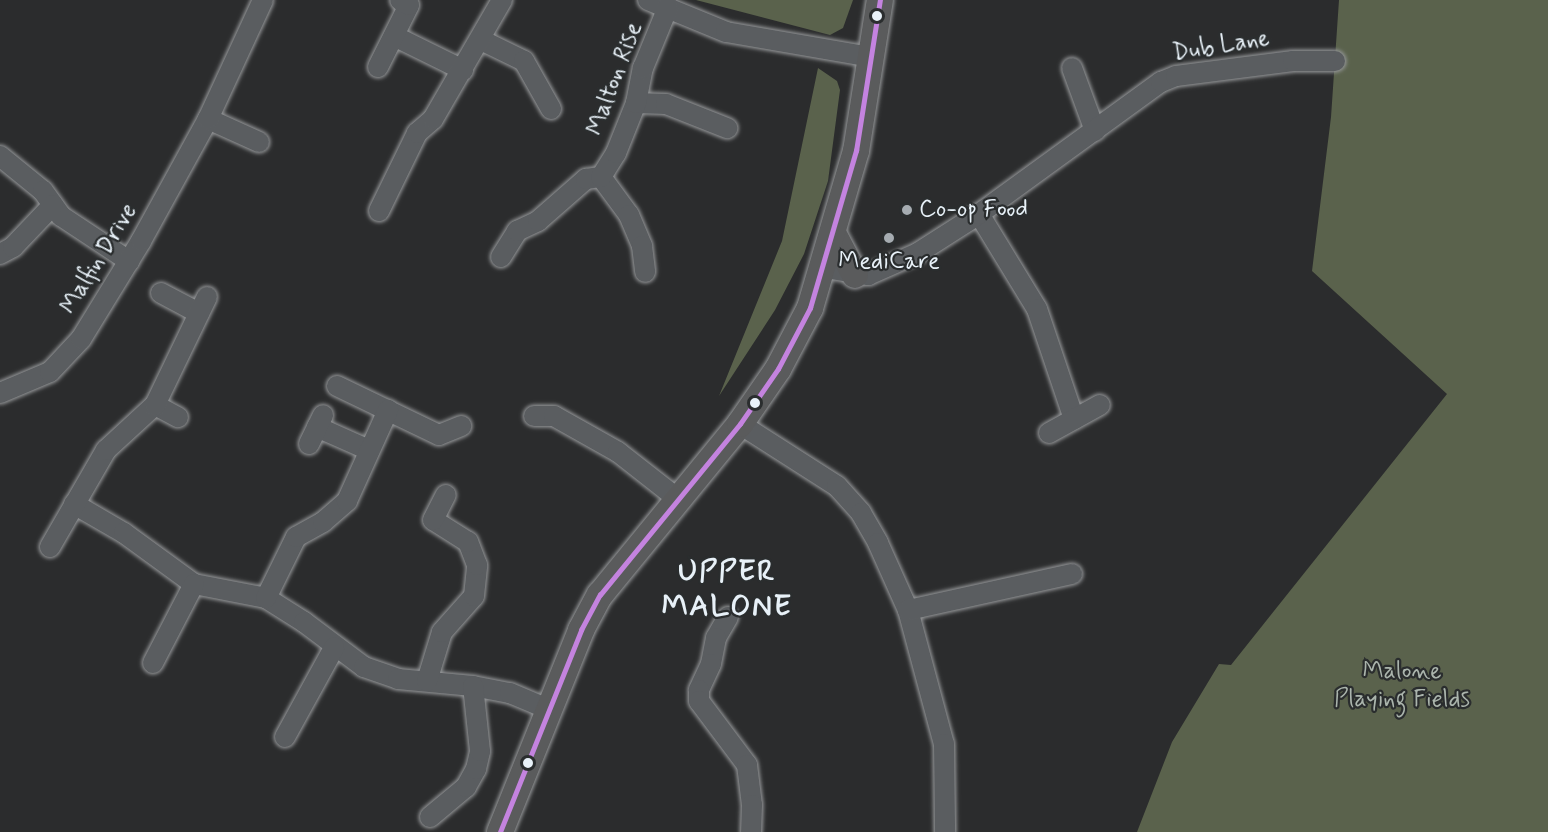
<!DOCTYPE html>
<html>
<head>
<meta charset="utf-8">
<style>
  body { margin:0 }
  #map { position:relative; width:1548px; height:832px; overflow:hidden; background:#2b2c2d; font-family:Mynerve,sans-serif }
  div>[style] { position:absolute }
  .green>* { inset:0; background:#5a624c }
  .roads { filter:drop-shadow(0 0 2px #96989a) drop-shadow(0 0 2px #96989a) }
  .minor>* { height:20px; margin:-10px; padding:0 10px; transform-origin:10px; border-radius:10px; background:#5a5d60 }
  .major>* { height:26px; margin:-13px; padding:0 13px; transform-origin:13px; border-radius:13px; background:#5a5b5c }
  .bus-1>* { height:4.5px; margin:-2.25px; padding:0 2.25px; transform-origin:2.25px; border-radius:2.25px; background:#c483df }
  .dots>* { width:16px; height:16px; translate:-50% -50%; box-sizing:border-box; border:3px solid #2a2d2e; border-radius:50% }
  span { translate:-50% -50%; white-space:nowrap; text-align:center; line-height:1.15; -webkit-text-stroke:4.5px #2a2d2e; paint-order:stroke }
  .street-label { font-size:24px; color:#e8f1f8 }
  .poi-label { font-size:24px; color:#e8f1f8 }
  .left { translate:0 -50%; text-align:left }
  .park-label { font-size:24px; color:#abb5ad }
  .district-label { font-size:30px; color:#e8f1f8; font-weight:700; letter-spacing:1.5px }
</style>
</head>
<body>
<div id="map">
  <div class="green">
    <i style="clip-path:polygon(696px 0,853px 0,843px 28px,830px 35px)"></i>
    <i style="clip-path:polygon(1339px 0,1548px 0,1548px 832px,1137px 832px,1172px 742px,1219px 664px,1231px 665px,1447px 394px,1312px 271px,1331px 117px)"></i>
    <i style="clip-path:polygon(818px 68px,837px 81px,840px 90px,828px 181px,804px 254px,775px 310px,719px 396px,782px 241px)"></i>
  </div>
  <div class="roads">
    <div class="minor">
      <i style="left:648px;top:0;width:84px;rotate:22.3deg"></i>
      <i style="left:726px;top:32px;width:147px;rotate:9.8deg"></i>
      <i style="left:394px;top:36px;width:77px;rotate:26.2deg"></i>
      <i style="left:481px;top:40px;width:48px;rotate:26deg"></i>
      <i style="left:524px;top:61px;width:55px;rotate:60.6deg"></i>
      <i style="left:378px;top:67px;width:69px;rotate:-63.4deg"></i>
      <i style="left:409px;top:5px;width:10px;rotate:-151deg"></i>
      <i style="left:1072px;top:68px;width:67px;rotate:69.9deg"></i>
      <i style="left:636px;top:103px;width:30px;rotate:2deg"></i>
      <i style="left:666px;top:104px;width:66px;rotate:21.5deg"></i>
      <i style="left:208px;top:119px;width:56px;rotate:24.3deg"></i>
      <i style="left:0;top:156px;width:55px;rotate:39.1deg"></i>
      <i style="left:43px;top:191px;width:31px;rotate:54deg"></i>
      <i style="left:61px;top:216px;width:82px;rotate:33.5deg"></i>
      <i style="left:601px;top:177px;width:47px;rotate:53.6deg"></i>
      <i style="left:629px;top:215px;width:34px;rotate:67deg"></i>
      <i style="left:642px;top:246px;width:26px;rotate:83deg"></i>
      <i style="left:379px;top:211px;width:87px;rotate:-64deg"></i>
      <i style="left:417px;top:133px;width:21px;rotate:-41deg"></i>
      <i style="left:433px;top:119px;width:138px;rotate:-59.9deg"></i>
      <i style="left:979px;top:214px;width:111px;rotate:58.6deg"></i>
      <i style="left:1037px;top:309px;width:116px;rotate:71.4deg"></i>
      <i style="left:0;top:254px;width:15px;rotate:-28deg"></i>
      <i style="left:13px;top:247px;width:58px;rotate:-46.4deg"></i>
      <i style="left:501px;top:257px;width:31px;rotate:-58deg"></i>
      <i style="left:517px;top:231px;width:23px;rotate:-25deg"></i>
      <i style="left:538px;top:221px;width:64px;rotate:-41.2deg"></i>
      <i style="left:586px;top:179px;width:15px;rotate:-8deg"></i>
      <i style="left:601px;top:177px;width:28px;rotate:-58deg"></i>
      <i style="left:616px;top:153px;width:54px;rotate:-68.2deg"></i>
      <i style="left:636px;top:103px;width:36px;rotate:-79deg"></i>
      <i style="left:643px;top:68px;width:66px;rotate:-67.7deg"></i>
      <i style="left:825px;top:268px;width:44px;rotate:9.2deg"></i>
      <i style="left:868px;top:275px;width:55px;rotate:-23.7deg"></i>
      <i style="left:918px;top:253px;width:72px;rotate:-32.6deg"></i>
      <i style="left:979px;top:214px;width:225px;rotate:-36deg"></i>
      <i style="left:1161px;top:82px;width:16px;rotate:-22deg"></i>
      <i style="left:1176px;top:76px;width:118px;rotate:-7.3deg"></i>
      <i style="left:1293px;top:61px;width:42px"></i>
      <i style="left:161px;top:293px;width:43px;rotate:27.8deg"></i>
      <i style="left:337px;top:386px;width:113px;rotate:25.7deg"></i>
      <i style="left:439px;top:435px;width:24px;rotate:-22deg"></i>
      <i style="left:0;top:393px;width:54px;rotate:-22.8deg"></i>
      <i style="left:50px;top:372px;width:45px;rotate:-46.8deg"></i>
      <i style="left:81px;top:339px;width:115px;rotate:-58.5deg"></i>
      <i style="left:141px;top:241px;width:139px;rotate:-61.2deg"></i>
      <i style="left:208px;top:119px;width:131px;rotate:-65.2deg"></i>
      <i style="left:155px;top:405px;width:26px;rotate:28deg"></i>
      <i style="left:534px;top:416px;width:20px"></i>
      <i style="left:554px;top:416px;width:73px;rotate:29.4deg"></i>
      <i style="left:618px;top:452px;width:76px;rotate:38.1deg"></i>
      <i style="left:740px;top:424px;width:115px;rotate:32.6deg"></i>
      <i style="left:837px;top:486px;width:36px;rotate:48deg"></i>
      <i style="left:861px;top:513px;width:34px;rotate:60deg"></i>
      <i style="left:878px;top:543px;width:73px;rotate:65.9deg"></i>
      <i style="left:908px;top:610px;width:139px;rotate:75deg"></i>
      <i style="left:944px;top:744px;width:88px;rotate:89.3deg"></i>
      <i style="left:317px;top:427px;width:57px;rotate:23.9deg"></i>
      <i style="left:1049px;top:433px;width:58px;rotate:-28.8deg"></i>
      <i style="left:309px;top:444px;width:32px;rotate:-64deg"></i>
      <i style="left:74px;top:504px;width:58px;rotate:30.1deg"></i>
      <i style="left:124px;top:533px;width:87px;rotate:36.1deg"></i>
      <i style="left:194px;top:584px;width:73px;rotate:11deg"></i>
      <i style="left:266px;top:598px;width:45px;rotate:32.3deg"></i>
      <i style="left:304px;top:622px;width:75px;rotate:36.9deg"></i>
      <i style="left:364px;top:667px;width:36px;rotate:19deg"></i>
      <i style="left:398px;top:679px;width:75px;rotate:5.3deg"></i>
      <i style="left:473px;top:686px;width:38px;rotate:11deg"></i>
      <i style="left:510px;top:693px;width:41px;rotate:22.8deg"></i>
      <i style="left:50px;top:547px;width:112px;rotate:-60deg"></i>
      <i style="left:106px;top:450px;width:67px;rotate:-42.6deg"></i>
      <i style="left:155px;top:405px;width:120px;rotate:-64.3deg"></i>
      <i style="left:266px;top:598px;width:68px;rotate:-63.8deg"></i>
      <i style="left:296px;top:537px;width:31px;rotate:-29deg"></i>
      <i style="left:323px;top:522px;width:32px;rotate:-41deg"></i>
      <i style="left:347px;top:501px;width:100px;rotate:-65.7deg"></i>
      <i style="left:908px;top:610px;width:168px;rotate:-12.4deg"></i>
      <i style="left:728px;top:617px;width:24px;rotate:120deg"></i>
      <i style="left:716px;top:638px;width:26px;rotate:101deg"></i>
      <i style="left:711px;top:664px;width:29px;rotate:115deg"></i>
      <i style="left:699px;top:690px;width:11px;rotate:90deg"></i>
      <i style="left:699px;top:701px;width:80px;rotate:53.1deg"></i>
      <i style="left:747px;top:765px;width:40px;rotate:82.9deg"></i>
      <i style="left:752px;top:805px;width:27px;rotate:92deg"></i>
      <i style="left:153px;top:663px;width:89px;rotate:-62.6deg"></i>
      <i style="left:427px;top:681px;width:51px;rotate:-73deg"></i>
      <i style="left:442px;top:632px;width:48px;rotate:-48.4deg"></i>
      <i style="left:474px;top:596px;width:31px;rotate:-84deg"></i>
      <i style="left:477px;top:565px;width:25px;rotate:-111deg"></i>
      <i style="left:468px;top:542px;width:41px;rotate:-147.8deg"></i>
      <i style="left:433px;top:520px;width:28px;rotate:-63deg"></i>
      <i style="left:285px;top:737px;width:102px;rotate:-61.2deg"></i>
      <i style="left:430px;top:817px;width:47px;rotate:-39.8deg"></i>
      <i style="left:466px;top:787px;width:21px;rotate:-61deg"></i>
      <i style="left:476px;top:769px;width:18px;rotate:-77deg"></i>
      <i style="left:480px;top:751px;width:65px;rotate:-96.1deg"></i>
    </div>
    <div class="major">
      <i style="left:834px;top:235px;width:45px;rotate:62.3deg"></i>
      <i style="left:500px;top:832px;width:218px;rotate:-68.1deg"></i>
      <i style="left:581px;top:630px;width:40px;rotate:-62deg"></i>
      <i style="left:600px;top:595px;width:221px;rotate:-50.7deg"></i>
      <i style="left:740px;top:424px;width:67px;rotate:-55.4deg"></i>
      <i style="left:778px;top:369px;width:69px;rotate:-62.3deg"></i>
      <i style="left:810px;top:308px;width:164px;rotate:-73.7deg"></i>
      <i style="left:856px;top:151px;width:153px;rotate:-81deg"></i>
    </div>
  </div>
  <div class="bus-1">
    <i style="left:500px;top:832px;width:218px;rotate:-68.1deg"></i>
    <i style="left:581px;top:630px;width:40px;rotate:-62deg"></i>
    <i style="left:600px;top:595px;width:221px;rotate:-50.7deg"></i>
    <i style="left:740px;top:424px;width:67px;rotate:-55.4deg"></i>
    <i style="left:778px;top:369px;width:69px;rotate:-62.3deg"></i>
    <i style="left:810px;top:308px;width:164px;rotate:-73.7deg"></i>
    <i style="left:856px;top:151px;width:153px;rotate:-81deg"></i>
  </div>
  <div class="dots">
    <i style="left:877px;top:16px;background:#e8f1f8"></i>
    <i style="left:907px;top:210px;background:#a6acb1"></i>
    <i style="left:889px;top:238px;background:#a6acb1"></i>
    <i style="left:755px;top:403px;background:#e8f1f8"></i>
    <i style="left:528px;top:763px;background:#e8f1f8"></i>
  </div>
  <div class="street-label">
    <span style="left:1221px;top:46px;rotate:-9deg">Dub Lane</span>
    <span style="left:615px;top:79px;rotate:-70deg">Malton Rise</span>
    <span style="left:99px;top:259px;rotate:-59deg">Malfin Drive</span>
  </div>
  <div class="poi-label">
    <span class="left" style="left:919px;top:210px">Co-op Food</span>
    <span style="left:889px;top:262px">MediCare</span>
  </div>
  <div class="park-label">
    <span style="left:1402px;top:686px">Malone<br>Playing Fields</span>
  </div>
  <div class="district-label">
    <span style="left:727px;top:589px">UPPER<br>MALONE</span>
  </div>
</div>
</body>
</html>
